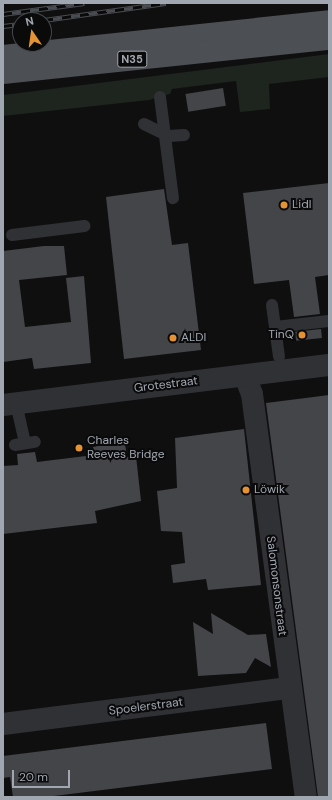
<!DOCTYPE html>
<html>
<head>
<meta charset="utf-8">
<style>
  body { margin:0 }
  #map { position:relative; width:332px; height:800px; overflow:hidden; background:#0f0f10; font-family:"DM Sans",sans-serif }
  div>[style] { position:absolute }
  .green>* { inset:0; background:#1e241e }
  .building>* { inset:0; background:#434548; transform-origin:0 0 }
  .service>* { height:12px; margin:-6px; padding:0 6px; transform-origin:6px; border-radius:6px; background:#303135 }
  .minor>* { height:22px; margin:-11px; padding:0 11px; transform-origin:11px; border-radius:11px; background:#303135 }
  .tertiary>* { height:22px; margin:-11px; padding:0 11px; transform-origin:11px; border-radius:11px; background:#303135 }
  .primary>* { height:22px; margin:-11px; padding:0 11px; transform-origin:11px; border-radius:11px; background:#4c4f53 }
  .rail>* { height:4.5px; margin-top:-2.25px; transform-origin:0; background:repeating-linear-gradient(90deg,#0a0a0b 0 9px,#494c50 0 18px); box-sizing:border-box; border-block:1px solid #494c50 }
  .dots>* { width:11px; height:11px; translate:-50% -50%; box-sizing:border-box; border:2px solid #0a0a0b; border-radius:50% }
  span { translate:-50% -50%; white-space:nowrap; text-align:center; line-height:1.15; -webkit-text-stroke:4px #0a0a0b; paint-order:stroke }
  .shield-label span { padding:1px 3px; background:#0a0a0b; border:1px solid; border-radius:3px; -webkit-text-stroke-width:0 }
  .shield-label { font-size:11px; color:#a1a7b0; font-weight:700 }
  .poi-label { font-size:12px; color:#a1a7b0 }
  .left { translate:0 -50%; text-align:left }
  .right { translate:-100% -50%; text-align:right }
  .street-label { font-size:12px; color:#a1a7b0 }
  .frame { position:absolute; inset:0; border:4px solid #a1a7b0; pointer-events:none }
  .north { position:absolute; left:12px; top:12px; width:40px; height:40px; box-sizing:border-box; background:#0a0a0b; border:1px solid #46494d; border-radius:50%; rotate:347deg; font-size:11px; font-weight:700; line-height:16px; text-align:center; color:#a1a7b0 }
  .north::after { content:''; display:block; margin:auto; width:14px; height:18px; background:#e49233; clip-path:polygon(50% 0,100% 100%,50% 72%,0 100%) }
  .scale { position:absolute; left:12px; top:770px; width:58px; height:18px; box-sizing:border-box; border:2px solid #a1a7b0; border-top:0; padding-left:5px; font-size:12px; line-height:14px; white-space:nowrap; color:#a1a7b0; -webkit-text-stroke:3px #0a0a0b; paint-order:stroke }
</style>
</head>
<body>
<div id="map">
  <div class="green">
    <i style="clip-path:polygon(329px 54px,329px 77px,269px 84px,270px 109px,240px 112px,236px 81px,172px 89px,170px 94px,149px 100px,3px 116px,3px 95px)"></i>
  </div>
  <div class="building">
    <i style="left:223px;top:88px;width:18px;height:38px;rotate:81deg"></i>
    <i style="clip-path:polygon(329px 183px,329px 275px,315px 277px,320px 314px,294px 317px,289px 280px,254px 284px,243px 193px)"></i>
    <i style="clip-path:polygon(164px 189px,172px 245px,188px 243px,201px 350px,124px 359px,106px 197px)"></i>
    <i style="clip-path:polygon(44px 246px,64px 246px,67px 275px,19px 280px,25px 327px,71px 322px,66px 278px,84px 276px,91px 363px,34px 369px,32px 358px,3px 362px,3px 251px)"></i>
    <i style="left:321px;top:329px;width:9px;height:26px;rotate:84deg"></i>
    <i style="clip-path:polygon(329px 395px,329px 797px,318px 797px,266px 403px)"></i>
    <i style="clip-path:polygon(244px 429px,261px 585px,208px 590px,206px 579px,173px 583px,171px 565px,185px 563px,182px 532px,161px 531px,157px 491px,177px 488px,175px 438px)"></i>
    <i style="clip-path:polygon(116px 440px,116px 445px,125px 444px,127px 457px,136px 456px,141px 501px,95px 511px,97px 523px,3px 534px,3px 466px,18px 465px,17px 454px,35px 452px,37px 462px,94px 455px,93px 447px,98px 446px,98px 442px)"></i>
    <i style="clip-path:polygon(211px 613px,248px 635px,266px 634px,271px 667px,255px 658px,246px 673px,198px 676px,193px 622px,213px 634px)"></i>
    <i style="clip-path:polygon(266px 723px,272px 769px,46px 797px,13px 797px,10px 777px,3px 778px,3px 756px)"></i>
  </div>
  <div class="service">
    <i style="left:160px;top:97px;width:102px;rotate:82.7deg"></i>
    <i style="left:144px;top:124px;width:28px;rotate:26deg"></i>
    <i style="left:169px;top:136px;width:15px;rotate:-4deg"></i>
    <i style="left:12px;top:235px;width:73px;rotate:-7.1deg"></i>
    <i style="left:272px;top:305px;width:52px;rotate:82.3deg"></i>
    <i style="left:275px;top:327px;width:54px;rotate:-6.3deg"></i>
    <i style="left:16px;top:403px;width:41px;rotate:77.3deg"></i>
    <i style="left:15px;top:445px;width:20px;rotate:-9deg"></i>
  </div>
  <div class="minor">
    <i style="left:245px;top:376px;width:19px;rotate:69deg"></i>
    <i style="left:252px;top:394px;width:407px;rotate:82.4deg"></i>
    <i style="left:3px;top:724px;width:288px;rotate:-7.2deg"></i>
  </div>
  <div class="tertiary">
    <i style="left:3px;top:405px;width:328px;rotate:-7deg"></i>
  </div>
  <div class="primary">
    <i style="left:3px;top:56px;width:328px;rotate:-6.1deg"></i>
    <i style="left:3px;top:73px;width:328px;rotate:-6deg"></i>
  </div>
  <div class="rail">
    <i style="left:3px;top:14px;width:82px;rotate:-7.7deg"></i>
    <i style="left:44px;top:20px;width:123px;rotate:-7.9deg"></i>
    <i style="left:3px;top:26px;width:17px;rotate:-7deg"></i>
  </div>
  <div class="dots">
    <i style="left:284px;top:205px;background:#e49233"></i>
    <i style="left:302px;top:335px;background:#e49233"></i>
    <i style="left:173px;top:338px;background:#e49233"></i>
    <i style="left:79px;top:448px;background:#e49233"></i>
    <i style="left:246px;top:490px;background:#e49233"></i>
  </div>
  <div class="shield-label">
    <span style="left:132px;top:59px">N35</span>
  </div>
  <div class="poi-label">
    <span class="left" style="left:292px;top:205px">Lidl</span>
    <span class="right" style="left:294px;top:335px">TinQ</span>
    <span class="left" style="left:181px;top:338px">ALDI</span>
    <span class="left" style="left:87px;top:448px">Charles<br>Reeves Bridge</span>
    <span class="left" style="left:254px;top:490px">Löwik</span>
  </div>
  <div class="street-label">
    <span style="left:166px;top:385px;rotate:-7deg">Grotestraat</span>
    <span style="left:276px;top:586px;rotate:83deg">Salomonsonstraat</span>
    <span style="left:146px;top:707px;rotate:-7deg">Spoelerstraat</span>
  </div>
  <div class="frame"></div>
  <div class="north">N</div>
  <div class="scale">20 m</div>
</div>
</body>
</html>
